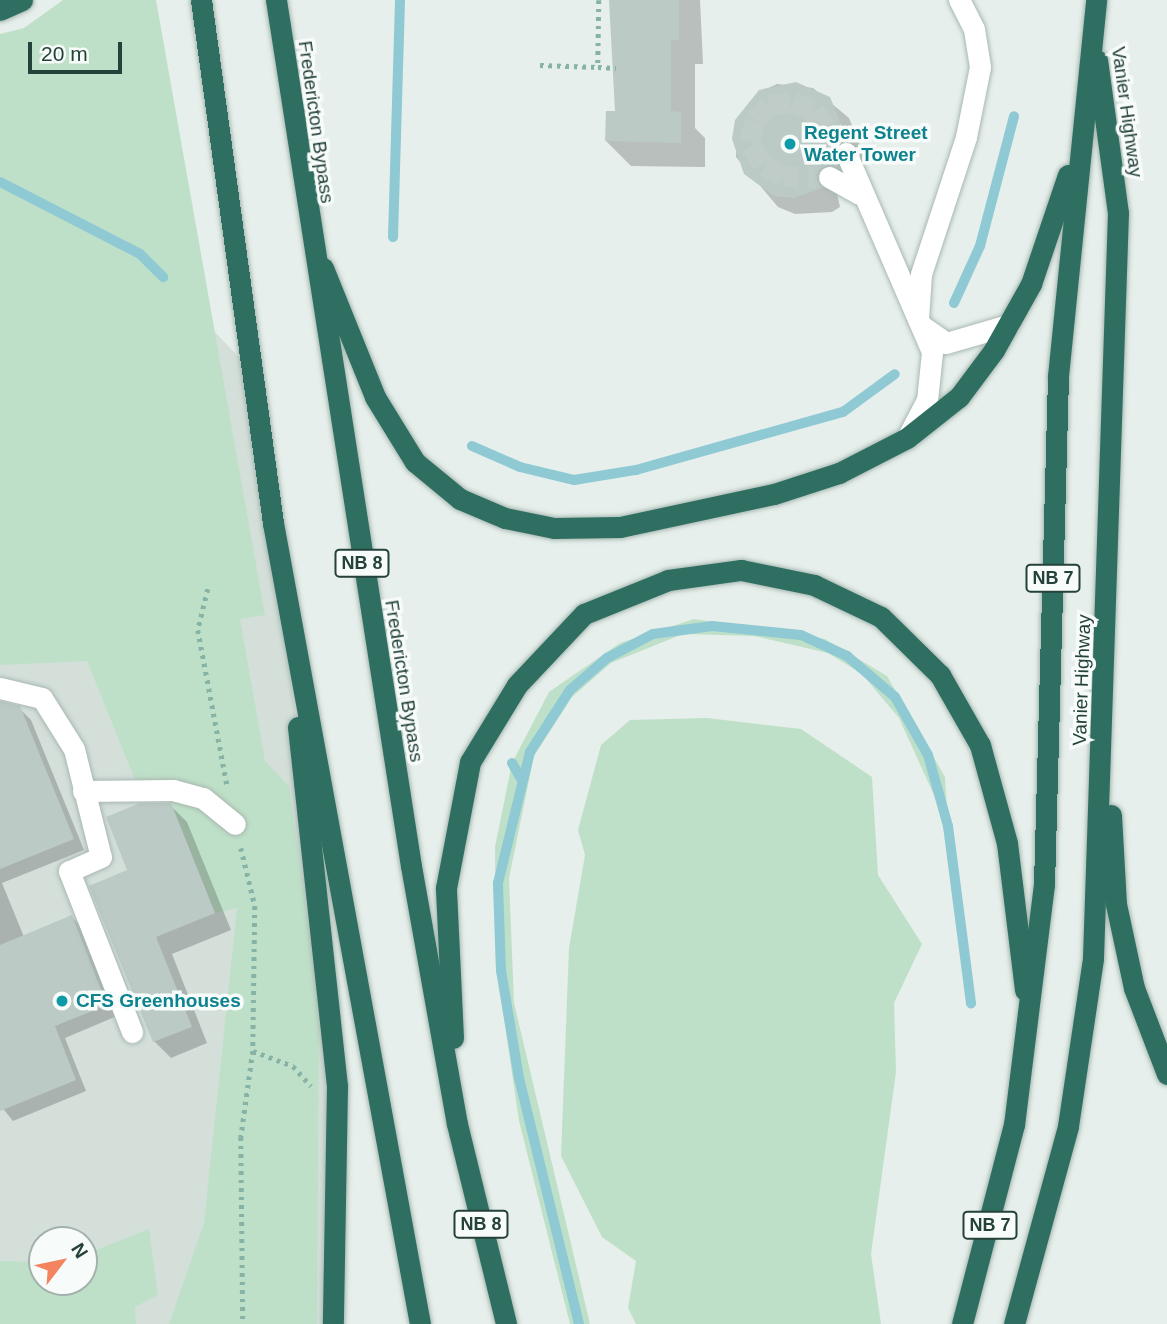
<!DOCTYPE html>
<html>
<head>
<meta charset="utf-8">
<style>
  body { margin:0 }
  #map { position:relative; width:1167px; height:1324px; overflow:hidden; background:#e6efeb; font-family:Helvetica,sans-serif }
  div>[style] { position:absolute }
  .built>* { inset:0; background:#d4dfda }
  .green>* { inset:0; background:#bfe0c8 }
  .shadow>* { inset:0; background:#0003 }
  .stream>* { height:10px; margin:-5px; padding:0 5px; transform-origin:5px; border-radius:5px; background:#8ec9d4 }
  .building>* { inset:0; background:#bbcac4 }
  .minor-tunnel>* { height:21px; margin-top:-10.5px; transform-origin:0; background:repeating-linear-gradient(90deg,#bfccc8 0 21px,transparent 0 31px) }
  .path>* { height:4.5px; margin-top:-2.25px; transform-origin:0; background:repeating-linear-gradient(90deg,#86b3a5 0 3.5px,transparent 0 8.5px) }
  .roads { filter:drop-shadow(0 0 2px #a8b8b2) drop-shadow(0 0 2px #a8b8b2) }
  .minor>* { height:21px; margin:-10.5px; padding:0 10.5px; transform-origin:10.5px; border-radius:10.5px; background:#fff }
  .highway>* { height:21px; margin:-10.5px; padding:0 10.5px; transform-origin:10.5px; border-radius:10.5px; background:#2f6f62 }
  .dots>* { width:19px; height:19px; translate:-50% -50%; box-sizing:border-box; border:4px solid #f7fbf9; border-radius:50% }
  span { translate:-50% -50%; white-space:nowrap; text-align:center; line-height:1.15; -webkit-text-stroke:7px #f7fbf9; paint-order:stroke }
  .shield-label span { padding:2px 5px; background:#f7fbf9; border:2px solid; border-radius:5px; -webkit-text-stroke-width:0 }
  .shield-label { font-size:18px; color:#24423a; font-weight:700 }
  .street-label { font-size:19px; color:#24423a }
  .culture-label { font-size:19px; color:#0d838f; font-weight:700 }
  .left { translate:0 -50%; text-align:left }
  .north { position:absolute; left:28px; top:1226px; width:70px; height:70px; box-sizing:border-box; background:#f7fbf9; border:2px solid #a3b1ad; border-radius:50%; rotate:58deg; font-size:19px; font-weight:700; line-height:28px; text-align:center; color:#24423a }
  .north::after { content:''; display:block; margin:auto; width:24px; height:32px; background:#f4845f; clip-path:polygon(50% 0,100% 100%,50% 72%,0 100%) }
  .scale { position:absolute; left:28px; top:42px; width:94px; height:32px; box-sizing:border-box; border:4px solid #24423a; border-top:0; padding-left:9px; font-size:21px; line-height:24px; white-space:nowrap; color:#24423a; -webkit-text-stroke:5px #f7fbf9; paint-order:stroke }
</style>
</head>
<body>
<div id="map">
  <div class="built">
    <i style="clip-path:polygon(evenodd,0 182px,163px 277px,249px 368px,325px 937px,333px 1324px,0 1324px,0 182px,42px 1240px,84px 1240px,84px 1282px,42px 1282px,42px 1240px)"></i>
  </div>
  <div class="green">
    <i style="clip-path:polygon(63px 0,156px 0,265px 615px,240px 619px,265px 761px,289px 786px,312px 951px,319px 1024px,317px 1324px,169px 1324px,204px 1223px,237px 908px,215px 913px,167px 793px,144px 802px,87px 661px,0 665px,0 34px,24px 28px)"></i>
    <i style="clip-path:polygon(694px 619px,825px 639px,887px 676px,945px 777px,948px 826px,899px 718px,862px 674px,828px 653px,754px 636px,683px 634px,611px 663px,572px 697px,534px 756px,509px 878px,514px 1003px,590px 1324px,570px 1324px,519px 1121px,496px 964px,495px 847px,512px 763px,549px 692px,620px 643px)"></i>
    <i style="clip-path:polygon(707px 718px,801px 729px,872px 777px,878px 875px,922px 944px,894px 1003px,896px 1072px,871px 1254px,881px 1324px,636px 1324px,628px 1308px,636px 1261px,602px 1237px,561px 1156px,569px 948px,585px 855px,578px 830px,601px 745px,630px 720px)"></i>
    <i style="clip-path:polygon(149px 1229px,158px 1295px,135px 1307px,136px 1324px,0 1324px,0 1261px,42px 1262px,42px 1282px,84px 1282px,84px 1255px)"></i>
  </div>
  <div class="shadow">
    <i style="clip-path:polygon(614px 0,700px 0,703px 64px,695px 64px,695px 128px,705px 138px,705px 167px,631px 166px,606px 141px,617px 113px)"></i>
    <i style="clip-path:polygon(777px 84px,813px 88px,849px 118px,866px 160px,836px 189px,840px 207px,832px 212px,795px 214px,778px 207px,736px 157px,737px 120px,760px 92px)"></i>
    <i style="clip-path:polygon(0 705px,19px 708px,31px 720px,84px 850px,2px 883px,24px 937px,72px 917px,83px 929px,117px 1016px,65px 1038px,86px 1091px,13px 1121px,0 1105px)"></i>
    <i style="clip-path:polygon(170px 805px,187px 822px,231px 930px,172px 954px,207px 1043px,171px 1058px,154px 1041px,130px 871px)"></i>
  </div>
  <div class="stream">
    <i style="left:0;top:182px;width:157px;rotate:27.2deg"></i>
    <i style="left:140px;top:254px;width:33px;rotate:45deg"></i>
    <i style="left:393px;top:237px;width:237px;rotate:-88.3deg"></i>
    <i style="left:954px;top:303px;width:63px;rotate:-65.5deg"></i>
    <i style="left:980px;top:246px;width:134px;rotate:-75.3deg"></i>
    <i style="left:472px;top:446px;width:52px;rotate:23.6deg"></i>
    <i style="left:520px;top:467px;width:56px;rotate:13.5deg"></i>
    <i style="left:574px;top:480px;width:63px;rotate:-9.2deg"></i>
    <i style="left:636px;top:470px;width:215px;rotate:-15.7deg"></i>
    <i style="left:843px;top:412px;width:64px;rotate:-36.2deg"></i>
    <i style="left:512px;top:763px;width:20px;rotate:60deg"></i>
    <i style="left:579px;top:1324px;width:253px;rotate:-103.7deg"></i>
    <i style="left:519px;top:1078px;width:109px;rotate:-99.5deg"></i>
    <i style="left:501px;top:971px;width:88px;rotate:-92deg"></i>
    <i style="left:498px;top:883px;width:135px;rotate:-76.3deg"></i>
    <i style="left:530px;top:752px;width:74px;rotate:-57.2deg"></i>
    <i style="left:570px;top:690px;width:49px;rotate:-40.9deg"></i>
    <i style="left:607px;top:658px;width:52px;rotate:-27.6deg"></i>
    <i style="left:653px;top:634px;width:60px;rotate:-7.7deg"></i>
    <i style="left:712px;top:626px;width:89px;rotate:5.8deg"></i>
    <i style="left:801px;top:635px;width:51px;rotate:24.5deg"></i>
    <i style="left:847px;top:656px;width:63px;rotate:40.5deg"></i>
    <i style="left:895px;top:697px;width:67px;rotate:60.4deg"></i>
    <i style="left:928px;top:755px;width:74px;rotate:74.3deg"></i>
    <i style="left:948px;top:826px;width:179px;rotate:82.6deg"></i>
  </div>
  <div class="building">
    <i style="clip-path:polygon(609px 0,679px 0,679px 40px,671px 40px,671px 111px,681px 112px,681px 143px,605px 141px,606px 111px,615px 111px)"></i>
    <i style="clip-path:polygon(796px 82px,830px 97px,848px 140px,833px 151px,838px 167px,817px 171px,822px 188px,794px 198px,774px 196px,744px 174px,732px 139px,735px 120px,759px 90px)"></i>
    <i style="clip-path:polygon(0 701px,20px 706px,74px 839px,0 869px)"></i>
    <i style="clip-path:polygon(140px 803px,171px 803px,215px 913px,156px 937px,192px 1027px,153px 1042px,89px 886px,127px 870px,106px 817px)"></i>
    <i style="clip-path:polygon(72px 915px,107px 1005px,55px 1026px,76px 1080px,0 1111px,0 945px)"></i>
  </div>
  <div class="minor-tunnel">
    <i style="left:829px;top:177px;width:46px;rotate:-178.8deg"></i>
    <i style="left:783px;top:176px;width:24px;rotate:-150deg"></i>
    <i style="left:762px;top:164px;width:26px;rotate:-119deg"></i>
    <i style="left:749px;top:141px;width:22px;rotate:-72deg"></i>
    <i style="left:756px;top:120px;width:20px;rotate:-49deg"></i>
    <i style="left:769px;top:105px;width:24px;rotate:-7deg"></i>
    <i style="left:793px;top:102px;width:23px;rotate:23deg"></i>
    <i style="left:814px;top:111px;width:53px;rotate:52.7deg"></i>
  </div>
  <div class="path">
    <i style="left:599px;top:0;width:67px;rotate:90.9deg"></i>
    <i style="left:598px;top:67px;width:18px;rotate:3deg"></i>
    <i style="left:540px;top:65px;width:58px;rotate:2deg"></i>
    <i style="left:208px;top:589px;width:42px;rotate:103.7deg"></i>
    <i style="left:198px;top:630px;width:158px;rotate:79.4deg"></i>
    <i style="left:241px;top:848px;width:60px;rotate:76.4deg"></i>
    <i style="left:255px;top:906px;width:145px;rotate:90.8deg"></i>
    <i style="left:253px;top:1051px;width:87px;rotate:97.9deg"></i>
    <i style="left:241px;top:1137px;width:187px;rotate:89.4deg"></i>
    <i style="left:253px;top:1051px;width:43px;rotate:20.6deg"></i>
    <i style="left:293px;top:1066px;width:27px;rotate:48deg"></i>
  </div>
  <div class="roads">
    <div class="minor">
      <i style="left:846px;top:153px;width:217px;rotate:66.6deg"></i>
      <i style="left:932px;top:352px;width:48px;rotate:95.9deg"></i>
      <i style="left:927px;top:400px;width:43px;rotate:117.8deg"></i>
      <i style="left:829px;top:177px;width:35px;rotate:29deg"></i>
      <i style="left:918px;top:319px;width:45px;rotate:-86.2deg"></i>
      <i style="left:921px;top:274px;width:144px;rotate:-71.8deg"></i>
      <i style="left:966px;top:137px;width:71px;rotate:-78.7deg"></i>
      <i style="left:980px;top:67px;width:38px;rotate:-99deg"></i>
      <i style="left:974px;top:29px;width:33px;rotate:-117deg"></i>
      <i style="left:922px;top:326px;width:29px;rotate:35deg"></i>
      <i style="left:946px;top:343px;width:65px;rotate:-16.2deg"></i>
      <i style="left:0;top:688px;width:43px;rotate:13.4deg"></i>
      <i style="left:42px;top:698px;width:60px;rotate:57.9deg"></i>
      <i style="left:74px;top:749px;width:111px;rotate:76deg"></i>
      <i style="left:101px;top:857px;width:35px;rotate:156deg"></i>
      <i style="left:69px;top:871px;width:173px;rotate:68.6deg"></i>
      <i style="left:83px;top:791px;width:90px;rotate:-0.6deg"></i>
      <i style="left:173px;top:790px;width:31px;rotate:15deg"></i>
      <i style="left:203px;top:798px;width:41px;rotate:39.1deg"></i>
    </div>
    <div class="highway">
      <i style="left:201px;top:0;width:528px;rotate:82.16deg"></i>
      <i style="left:273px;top:523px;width:814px;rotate:79.6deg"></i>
      <i style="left:276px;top:0;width:876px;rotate:81.14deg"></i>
      <i style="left:411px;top:866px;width:262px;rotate:79.9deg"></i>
      <i style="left:457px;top:1124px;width:206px;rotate:76.2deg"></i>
      <i style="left:0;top:10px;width:24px;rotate:-24deg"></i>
      <i style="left:323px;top:268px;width:139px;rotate:68deg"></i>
      <i style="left:375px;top:397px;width:76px;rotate:58.4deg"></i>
      <i style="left:415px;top:462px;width:58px;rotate:39.4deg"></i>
      <i style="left:460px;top:499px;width:49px;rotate:22.9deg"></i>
      <i style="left:505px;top:518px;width:50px;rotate:11.5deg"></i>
      <i style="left:554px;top:528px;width:66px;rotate:-0.9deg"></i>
      <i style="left:620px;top:527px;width:157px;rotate:-12.1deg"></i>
      <i style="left:774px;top:494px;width:68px;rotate:-17.9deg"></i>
      <i style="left:839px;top:473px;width:76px;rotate:-27.2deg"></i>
      <i style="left:907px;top:438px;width:66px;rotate:-38.3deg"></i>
      <i style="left:959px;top:397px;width:59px;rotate:-53.3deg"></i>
      <i style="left:994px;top:350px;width:76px;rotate:-60.7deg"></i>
      <i style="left:1031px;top:284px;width:115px;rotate:-71.3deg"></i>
      <i style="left:298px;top:727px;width:361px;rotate:83.8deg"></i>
      <i style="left:337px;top:1086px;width:238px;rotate:91deg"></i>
      <i style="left:1111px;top:815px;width:89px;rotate:86.8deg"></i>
      <i style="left:1116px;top:904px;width:86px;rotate:77.9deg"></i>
      <i style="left:1134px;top:988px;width:92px;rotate:69deg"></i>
      <i style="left:453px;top:1038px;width:150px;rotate:-92.7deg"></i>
      <i style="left:446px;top:888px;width:128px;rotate:-79.2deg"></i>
      <i style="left:470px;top:762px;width:90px;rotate:-58.6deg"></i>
      <i style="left:517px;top:685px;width:98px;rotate:-46.7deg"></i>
      <i style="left:584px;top:614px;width:91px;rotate:-22deg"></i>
      <i style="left:668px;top:580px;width:74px;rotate:-7.8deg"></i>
      <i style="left:741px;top:570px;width:75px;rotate:11.6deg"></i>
      <i style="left:814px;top:585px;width:74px;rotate:25.5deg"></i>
      <i style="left:881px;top:617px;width:83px;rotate:44.5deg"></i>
      <i style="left:940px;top:675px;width:81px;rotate:60.3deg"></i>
      <i style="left:980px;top:745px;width:102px;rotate:74.6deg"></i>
      <i style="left:1007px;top:843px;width:148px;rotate:83deg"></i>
      <i style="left:962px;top:1324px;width:206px;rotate:-75.4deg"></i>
      <i style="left:1014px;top:1125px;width:242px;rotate:-82.9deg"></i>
      <i style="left:1044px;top:885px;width:509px;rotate:-88.42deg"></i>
      <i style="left:1058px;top:376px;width:378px;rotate:-84.2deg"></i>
      <i style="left:1014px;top:1324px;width:205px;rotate:-74.7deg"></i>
      <i style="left:1068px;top:1126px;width:170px;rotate:-81.5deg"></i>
      <i style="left:1093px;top:958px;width:745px;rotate:-88.08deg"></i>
      <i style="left:1118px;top:213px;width:154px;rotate:-97.8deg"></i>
    </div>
  </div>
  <div class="dots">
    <i style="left:790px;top:144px;background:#0f9aa8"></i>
    <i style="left:62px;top:1001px;background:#0f9aa8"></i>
  </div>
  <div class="shield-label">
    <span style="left:362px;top:563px">NB 8</span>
    <span style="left:1053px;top:578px">NB 7</span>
    <span style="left:481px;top:1224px">NB 8</span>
    <span style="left:990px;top:1225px">NB 7</span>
  </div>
  <div class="street-label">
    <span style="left:1127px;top:112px;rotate:82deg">Vanier Highway</span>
    <span style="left:316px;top:122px;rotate:82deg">Fredericton Bypass</span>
    <span style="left:1082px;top:680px;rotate:-88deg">Vanier Highway</span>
    <span style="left:404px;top:681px;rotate:81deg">Fredericton Bypass</span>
  </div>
  <div class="culture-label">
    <span class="left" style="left:804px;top:144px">Regent Street<br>Water Tower</span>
    <span class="left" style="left:76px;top:1001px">CFS Greenhouses</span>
  </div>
  <div class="north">N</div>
  <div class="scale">20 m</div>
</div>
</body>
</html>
